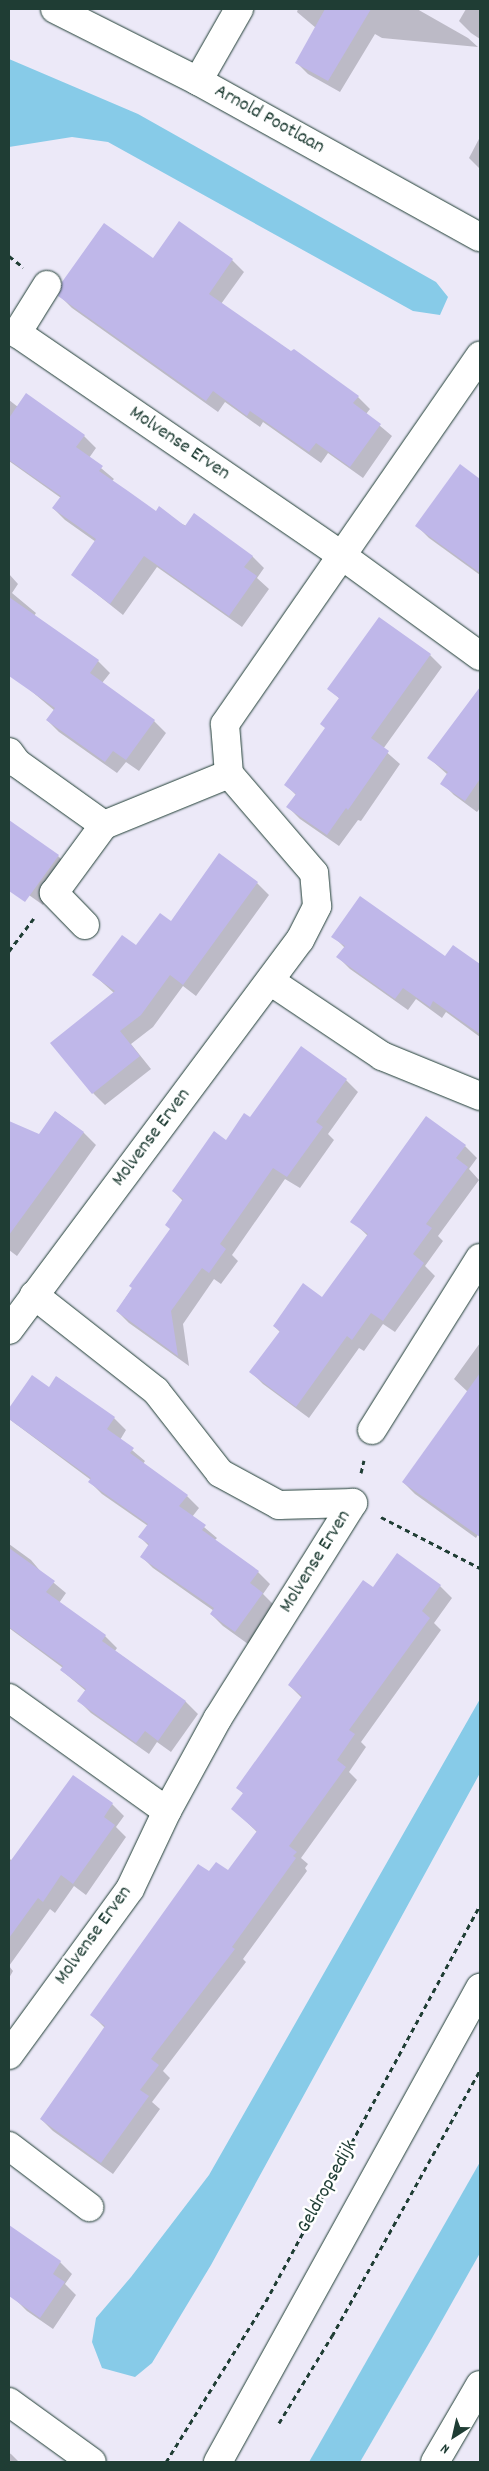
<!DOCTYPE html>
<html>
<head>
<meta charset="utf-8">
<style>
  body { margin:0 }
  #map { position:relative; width:489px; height:2471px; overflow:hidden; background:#ece9f8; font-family:Dekko,sans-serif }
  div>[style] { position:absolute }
  .water>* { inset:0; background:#87cbe8 }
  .shadow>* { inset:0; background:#0003 }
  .building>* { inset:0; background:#bfb7e9 }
  .path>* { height:3px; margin-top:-1.5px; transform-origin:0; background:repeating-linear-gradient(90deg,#1f3d34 0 5px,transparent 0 9px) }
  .roads { filter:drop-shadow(0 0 1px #1f3d34) drop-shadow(0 0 1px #1f3d34) }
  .minor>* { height:28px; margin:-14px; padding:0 14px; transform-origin:14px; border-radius:14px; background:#fff }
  span { translate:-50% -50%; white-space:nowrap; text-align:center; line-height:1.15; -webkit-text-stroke:5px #fff; paint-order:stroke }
  .street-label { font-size:20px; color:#1f3d34 }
  .frame { position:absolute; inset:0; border:10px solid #1f3d34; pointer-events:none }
  .north { position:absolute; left:429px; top:2411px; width:50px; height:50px; -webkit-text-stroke:4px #fff; paint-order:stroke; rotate:215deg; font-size:14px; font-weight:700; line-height:20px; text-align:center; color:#1f3d34 }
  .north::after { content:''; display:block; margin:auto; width:18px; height:22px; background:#1f3d34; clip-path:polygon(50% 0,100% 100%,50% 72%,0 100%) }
</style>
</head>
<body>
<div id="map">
  <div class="water">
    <i style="clip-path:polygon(9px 59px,138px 114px,436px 282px,448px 297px,440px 315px,413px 311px,108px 142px,72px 137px,9px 147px)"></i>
    <i style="clip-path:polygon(480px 1699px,480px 1773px,211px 2265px,152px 2363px,135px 2377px,102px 2368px,92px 2342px,96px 2318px,131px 2277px,209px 2175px)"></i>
    <i style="clip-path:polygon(480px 2162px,480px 2253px,432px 2338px,360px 2462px,309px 2462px)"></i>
  </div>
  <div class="shadow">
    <i style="clip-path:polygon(298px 9px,417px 9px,468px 38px,478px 47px,382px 38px,375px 34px,340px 92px,308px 74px,297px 63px,316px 28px,297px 12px)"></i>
    <i style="clip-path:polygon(466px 9px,480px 9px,480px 39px,471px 33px,459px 21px)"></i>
    <i style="clip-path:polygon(480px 137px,480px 169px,469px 158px)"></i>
    <i style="clip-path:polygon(153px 259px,232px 260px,244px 272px,221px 304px,358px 397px,370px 409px,366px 414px,392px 436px,363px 478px,328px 453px,321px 463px,263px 422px,260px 427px,225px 402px,218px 412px,72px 308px,60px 296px)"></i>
    <i style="clip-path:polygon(26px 395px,84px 436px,96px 448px,89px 458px,114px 479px,112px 481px,156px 512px,252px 556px,264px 568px,257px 578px,269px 589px,242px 627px,157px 567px,123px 615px,73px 575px,96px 542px,65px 520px,53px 508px,61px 498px,9px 461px,9px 400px,18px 407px)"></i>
    <i style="clip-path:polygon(460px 466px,480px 481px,480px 575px,429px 538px,417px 526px)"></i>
    <i style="clip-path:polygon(9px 574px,18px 584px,12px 593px,36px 613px,34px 616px,98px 661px,110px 673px,102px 683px,154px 721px,166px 733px,139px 771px,126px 762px,117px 773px,59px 732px,47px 720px,55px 711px,30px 690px,32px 687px,9px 670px)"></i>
    <i style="clip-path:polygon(430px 655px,442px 667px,383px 749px,400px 764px,361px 821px,358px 820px,339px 846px,300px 819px,288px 807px,296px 795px,286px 785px,326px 728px,340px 699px,329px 689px)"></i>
    <i style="clip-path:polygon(462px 714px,480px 728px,480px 808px,477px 812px,454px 795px,442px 783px,448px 775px,429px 758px)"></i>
    <i style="clip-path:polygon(9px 821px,58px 856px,70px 868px,43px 905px,9px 881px)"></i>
    <i style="clip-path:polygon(257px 883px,269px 895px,196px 996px,183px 986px,153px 1027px,131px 1044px,151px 1069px,105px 1105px,93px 1093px,114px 993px,94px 975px,171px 922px)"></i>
    <i style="clip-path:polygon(333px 936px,445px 958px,453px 947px,480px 966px,480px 1037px,446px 1012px,442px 1018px,416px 999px,408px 1010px,350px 969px,338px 957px,345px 948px)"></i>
    <i style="clip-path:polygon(301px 1048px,346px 1080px,358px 1092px,328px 1134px,334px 1140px,300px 1188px,285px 1179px,232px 1255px,238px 1261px,221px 1284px,214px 1279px,183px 1324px,189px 1366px,129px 1323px,117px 1311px,171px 1229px,183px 1201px,173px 1191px,250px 1119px)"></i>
    <i style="clip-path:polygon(56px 1112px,84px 1133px,96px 1145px,17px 1256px,9px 1250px,9px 1123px,39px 1135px)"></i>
    <i style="clip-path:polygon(465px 1146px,477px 1158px,469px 1169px,479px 1180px,438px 1236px,443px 1241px,425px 1266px,435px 1276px,395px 1332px,383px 1324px,364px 1351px,359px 1348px,309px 1418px,263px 1384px,251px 1372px,280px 1332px,274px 1326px,322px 1299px,368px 1236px,352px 1221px)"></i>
    <i style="clip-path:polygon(480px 1343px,480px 1531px,476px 1538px,415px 1494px,403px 1482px,468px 1392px,454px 1379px)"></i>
    <i style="clip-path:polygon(32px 1377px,49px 1389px,57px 1377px,114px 1418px,126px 1430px,120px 1440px,145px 1461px,143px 1464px,187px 1496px,199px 1508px,192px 1517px,217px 1538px,214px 1541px,258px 1572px,270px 1584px,263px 1594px,275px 1606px,248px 1644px,223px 1626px,211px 1614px,214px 1611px,153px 1568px,141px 1556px,149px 1546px,140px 1537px,148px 1526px,102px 1494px,90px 1482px,91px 1480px,9px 1419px,9px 1410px)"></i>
    <i style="clip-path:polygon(9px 1544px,31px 1560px,42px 1573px,66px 1593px,59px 1603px,105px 1636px,117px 1648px,115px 1651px,186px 1702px,198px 1714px,171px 1752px,157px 1742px,149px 1754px,91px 1713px,79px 1701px,86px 1691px,61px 1670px,63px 1668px,9px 1628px)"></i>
    <i style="clip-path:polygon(440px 1586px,452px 1598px,434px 1623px,441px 1630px,361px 1742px,366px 1747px,349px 1772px,357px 1780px,301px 1858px,308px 1864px,305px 1868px,307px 1871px,243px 1959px,246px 1962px,163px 2071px,170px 2078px,152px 2102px,160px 2109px,113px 2174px,53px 2131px,41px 2119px,105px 2028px,92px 2015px,209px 1873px,229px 1872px,257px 1832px,233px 1809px,244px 1794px,238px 1788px,302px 1698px,289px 1685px,373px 1589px)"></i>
    <i style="clip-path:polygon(112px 1804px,124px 1816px,116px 1827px,126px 1837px,86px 1895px,74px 1886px,55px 1913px,50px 1909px,9px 1966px,13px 1971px,9px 1978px,9px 1858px,12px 1861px)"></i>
    <i style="clip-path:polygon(9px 2226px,60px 2262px,72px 2274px,65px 2284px,76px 2295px,53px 2329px,27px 2311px,15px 2299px,12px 2288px,9px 2285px)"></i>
    <i style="clip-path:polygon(9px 2453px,11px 2454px,19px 2462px,9px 2462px)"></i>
  </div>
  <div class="building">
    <i style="clip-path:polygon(325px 9px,371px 9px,328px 81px,295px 63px)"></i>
    <i style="clip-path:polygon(179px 221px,233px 259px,209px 294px,291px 351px,294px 349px,359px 396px,353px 403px,381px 424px,350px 467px,316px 443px,309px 452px,250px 411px,247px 416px,213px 391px,206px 401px,58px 296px,62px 282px,104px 223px,153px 258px)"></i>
    <i style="clip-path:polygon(26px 393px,85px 435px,76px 447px,103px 466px,99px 471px,128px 491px,156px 511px,159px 506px,185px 526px,194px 513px,253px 556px,244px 567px,257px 576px,229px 616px,144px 556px,110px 604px,71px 575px,96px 539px,52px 508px,61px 496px,9px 460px,9px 418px)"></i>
    <i style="clip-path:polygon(460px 464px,480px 479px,480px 573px,415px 526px)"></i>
    <i style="clip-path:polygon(9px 597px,99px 660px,90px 673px,155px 720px,126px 760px,113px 751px,105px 762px,46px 720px,55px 708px,9px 676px)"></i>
    <i style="clip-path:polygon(379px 617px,431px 654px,371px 738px,389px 751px,348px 810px,346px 808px,327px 835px,286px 807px,296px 794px,284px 785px,325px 728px,320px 724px,339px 698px,327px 689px)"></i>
    <i style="clip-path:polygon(480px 687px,480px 779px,465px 801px,440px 784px,448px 772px,427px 758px)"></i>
    <i style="clip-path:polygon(9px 820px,59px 855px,25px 902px,9px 891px)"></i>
    <i style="clip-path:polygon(219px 853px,258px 882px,183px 985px,170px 975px,141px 1015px,120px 1031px,140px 1056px,92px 1094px,50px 1043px,115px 991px,92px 975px,122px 935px,136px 945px,160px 913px,171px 921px)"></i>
    <i style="clip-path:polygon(360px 896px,445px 956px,453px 945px,480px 964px,480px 1034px,433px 1001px,430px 1007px,403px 988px,395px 999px,336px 957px,345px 946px,331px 937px)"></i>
    <i style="clip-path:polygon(301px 1046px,347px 1079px,316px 1122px,323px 1127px,287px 1177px,273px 1168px,220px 1244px,226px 1249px,209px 1273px,202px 1268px,171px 1311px,178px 1356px,116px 1311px,132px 1288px,129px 1286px,170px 1229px,165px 1225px,183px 1199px,172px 1191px,214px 1131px,226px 1140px,244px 1113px,250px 1117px)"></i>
    <i style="clip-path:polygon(55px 1111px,84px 1132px,9px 1235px,9px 1121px,39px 1134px)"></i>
    <i style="clip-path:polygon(426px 1116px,466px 1145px,456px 1158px,468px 1167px,426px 1224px,432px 1228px,413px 1254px,424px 1263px,383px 1321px,371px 1313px,352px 1340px,347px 1336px,296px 1407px,249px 1372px,280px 1331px,273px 1326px,303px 1283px,322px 1297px,368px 1234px,350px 1222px)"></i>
    <i style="clip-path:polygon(480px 1373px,480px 1537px,402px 1482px)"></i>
    <i style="clip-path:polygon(32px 1375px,49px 1387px,56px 1376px,115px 1417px,107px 1429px,134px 1448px,130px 1453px,188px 1495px,179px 1506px,206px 1525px,202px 1530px,259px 1571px,250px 1583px,263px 1593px,235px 1632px,210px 1614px,214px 1608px,140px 1557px,149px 1544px,138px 1537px,148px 1524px,88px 1482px,91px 1478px,9px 1419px,9px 1408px)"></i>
    <i style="clip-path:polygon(9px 1548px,55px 1581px,46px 1592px,106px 1635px,102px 1641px,186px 1701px,158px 1741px,145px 1731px,136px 1743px,77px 1701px,86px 1689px,60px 1670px,63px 1666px,9px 1627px)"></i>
    <i style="clip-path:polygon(397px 1553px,441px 1585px,422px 1611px,430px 1618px,349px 1730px,355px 1734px,337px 1760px,346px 1767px,289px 1846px,297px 1852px,293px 1856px,296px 1858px,232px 1947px,235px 1949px,151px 2059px,159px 2065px,140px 2090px,149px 2096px,101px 2163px,40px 2119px,105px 2026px,90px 2015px,198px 1864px,209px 1871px,216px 1862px,228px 1870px,257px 1831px,231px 1809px,243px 1793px,236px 1788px,302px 1696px,288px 1685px,363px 1580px,373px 1587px)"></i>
    <i style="clip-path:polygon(73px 1775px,113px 1803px,104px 1817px,115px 1825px,73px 1884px,61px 1875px,43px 1902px,38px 1898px,9px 1938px,9px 1863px)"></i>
    <i style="clip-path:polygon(9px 2225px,61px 2261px,53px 2274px,65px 2282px,40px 2318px,9px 2296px)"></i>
  </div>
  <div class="path">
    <i style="left:9px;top:256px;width:18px;rotate:38deg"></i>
    <i style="left:9px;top:951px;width:41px;rotate:-52.9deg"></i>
    <i style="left:361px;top:1473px;width:13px;rotate:-77deg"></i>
    <i style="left:381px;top:1517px;width:111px;rotate:27.3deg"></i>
    <i style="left:279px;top:2423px;width:102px;rotate:-58.7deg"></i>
    <i style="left:332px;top:2336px;width:304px;rotate:-60.9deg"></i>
    <i style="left:166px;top:2462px;width:190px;rotate:-58.2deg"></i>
    <i style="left:266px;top:2301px;width:449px;rotate:-61.6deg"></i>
  </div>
  <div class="roads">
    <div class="minor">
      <i style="left:55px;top:9px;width:160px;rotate:26.7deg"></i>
      <i style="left:198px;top:81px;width:322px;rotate:29deg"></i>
      <i style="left:198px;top:81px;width:83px;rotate:-60.3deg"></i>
      <i style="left:47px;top:285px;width:57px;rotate:122deg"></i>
      <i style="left:17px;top:333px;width:393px;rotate:34.4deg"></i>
      <i style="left:341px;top:555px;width:172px;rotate:36deg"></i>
      <i style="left:9px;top:752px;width:14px;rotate:54deg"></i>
      <i style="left:17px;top:763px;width:107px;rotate:35.5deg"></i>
      <i style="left:104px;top:825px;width:135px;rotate:-22.2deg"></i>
      <i style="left:229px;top:774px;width:50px;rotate:-94.6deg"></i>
      <i style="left:225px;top:724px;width:448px;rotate:-55.3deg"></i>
      <i style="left:85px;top:925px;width:45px;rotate:-134.1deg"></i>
      <i style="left:54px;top:893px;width:84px;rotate:-53.7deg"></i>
      <i style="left:270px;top:981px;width:135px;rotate:33.8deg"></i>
      <i style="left:382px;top:1056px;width:106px;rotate:22.2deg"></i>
      <i style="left:34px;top:1295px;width:155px;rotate:38.2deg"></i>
      <i style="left:156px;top:1391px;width:104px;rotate:52deg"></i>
      <i style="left:220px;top:1473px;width:67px;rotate:28.5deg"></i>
      <i style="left:279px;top:1505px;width:74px;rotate:-1.5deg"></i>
      <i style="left:9px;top:1330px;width:487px;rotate:-53.3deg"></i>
      <i style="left:300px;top:940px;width:38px;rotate:-63deg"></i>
      <i style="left:317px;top:906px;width:33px;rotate:-95deg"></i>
      <i style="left:314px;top:873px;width:130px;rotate:-130.6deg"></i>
      <i style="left:372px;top:1430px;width:203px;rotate:-57.9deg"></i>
      <i style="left:9px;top:1698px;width:194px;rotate:35.6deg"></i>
      <i style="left:9px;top:2055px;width:205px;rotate:-53.9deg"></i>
      <i style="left:130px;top:1889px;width:86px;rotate:-64.6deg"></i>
      <i style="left:167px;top:1811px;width:106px;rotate:-61.3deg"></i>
      <i style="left:218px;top:1718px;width:254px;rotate:-57.9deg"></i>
      <i style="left:9px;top:2146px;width:101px;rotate:37.3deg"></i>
      <i style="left:9px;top:2402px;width:102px;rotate:35.9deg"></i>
      <i style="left:218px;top:2462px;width:542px;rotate:-61.07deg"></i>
      <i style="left:435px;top:2462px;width:89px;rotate:-59.7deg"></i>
    </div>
  </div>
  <div class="street-label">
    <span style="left:269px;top:120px;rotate:29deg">Arnold Pootlaan</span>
    <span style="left:179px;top:444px;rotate:34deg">Molvense Erven</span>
    <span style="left:152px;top:1138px;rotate:-53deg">Molvense Erven</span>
    <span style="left:316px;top:1562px;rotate:-58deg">Molvense Erven</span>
    <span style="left:94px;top:1936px;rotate:-54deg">Molvense Erven</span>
    <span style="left:328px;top:2187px;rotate:-61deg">Geldropsedijk</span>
  </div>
  <div class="frame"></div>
  <div class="north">N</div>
</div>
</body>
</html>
